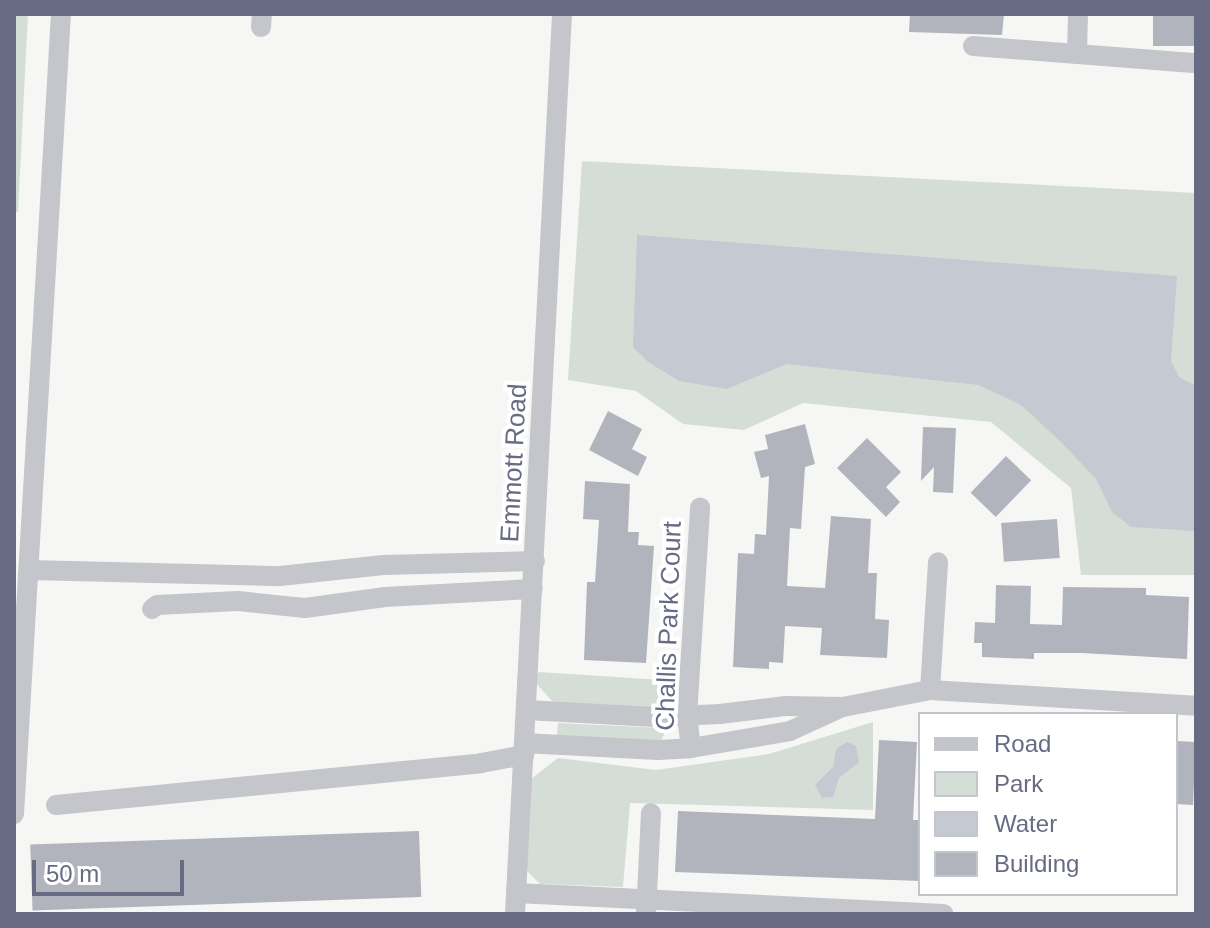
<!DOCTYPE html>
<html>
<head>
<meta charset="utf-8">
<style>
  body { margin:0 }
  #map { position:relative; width:1210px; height:928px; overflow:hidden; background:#f6f7f4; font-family:Arial,sans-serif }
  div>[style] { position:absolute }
  .green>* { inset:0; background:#d5ded6 }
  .water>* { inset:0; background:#c5c9d2 }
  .building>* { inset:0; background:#b2b4bd; transform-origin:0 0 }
  .minor>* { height:20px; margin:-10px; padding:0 10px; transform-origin:10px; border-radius:10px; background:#c5c6cc }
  span { translate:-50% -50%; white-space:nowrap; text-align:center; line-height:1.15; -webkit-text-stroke:8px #fff; paint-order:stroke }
  .street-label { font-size:26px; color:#676b84 }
  .frame { position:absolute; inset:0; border:16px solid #676b84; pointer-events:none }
  .legend { position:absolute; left:918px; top:712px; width:260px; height:184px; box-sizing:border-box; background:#fff; border:2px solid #c2c4ce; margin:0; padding:10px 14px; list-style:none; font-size:24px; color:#676b84 }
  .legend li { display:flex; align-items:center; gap:16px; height:40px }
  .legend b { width:40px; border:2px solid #c2c4ce }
  .scale { position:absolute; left:32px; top:860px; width:152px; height:36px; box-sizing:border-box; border:4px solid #676b84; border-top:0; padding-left:10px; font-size:24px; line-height:28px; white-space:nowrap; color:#676b84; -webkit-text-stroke:6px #fff; paint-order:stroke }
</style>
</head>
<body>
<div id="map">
  <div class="green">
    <i style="clip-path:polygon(14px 14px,28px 14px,18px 212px,14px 212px)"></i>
    <i style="clip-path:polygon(582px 161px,1196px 193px,1196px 575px,1081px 575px,1071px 488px,991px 422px,803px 403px,744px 430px,683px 424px,636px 391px,568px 380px)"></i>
    <i style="clip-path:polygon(539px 672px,678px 681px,679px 695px,663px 710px,554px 703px,534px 681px)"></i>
    <i style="clip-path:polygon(873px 722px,873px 810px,630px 803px,623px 887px,540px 884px,517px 861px,531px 779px,558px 758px,656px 770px,769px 754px)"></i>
    <i style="clip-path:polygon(558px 723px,664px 728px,664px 735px,660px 741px,557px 735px)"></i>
  </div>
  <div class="water">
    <i style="clip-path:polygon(637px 235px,1177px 276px,1171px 361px,1179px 377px,1196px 386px,1196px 531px,1131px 527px,1112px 512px,1096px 479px,1060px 441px,1021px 405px,979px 385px,787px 364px,727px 389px,679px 381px,648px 362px,633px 347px)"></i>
    <i style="clip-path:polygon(847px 742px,856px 746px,859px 762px,839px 778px,833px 797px,822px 798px,815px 785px,833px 767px,836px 749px)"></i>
  </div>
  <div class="building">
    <i style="clip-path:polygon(910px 14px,1004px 14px,1002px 35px,909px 32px)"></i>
    <i style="left:1153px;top:14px;width:43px;height:32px"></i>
    <i style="clip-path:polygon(608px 411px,642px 429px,632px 449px,647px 457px,638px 476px,589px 450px)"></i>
    <i style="clip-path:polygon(805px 424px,815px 464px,805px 467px,801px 529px,790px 528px,787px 586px,825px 588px,831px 516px,871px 519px,868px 573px,877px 573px,875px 619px,889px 620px,887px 658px,820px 655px,822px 628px,785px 626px,783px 663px,769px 662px,769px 669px,733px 667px,738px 553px,754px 554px,755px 534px,766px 535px,769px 476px,761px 478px,754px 452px,768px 449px,765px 435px)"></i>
    <i style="clip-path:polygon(923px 427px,956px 428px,953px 493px,933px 492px,934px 467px,921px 481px)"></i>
    <i style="clip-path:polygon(867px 438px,901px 472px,886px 487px,900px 502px,886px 517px,837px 468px)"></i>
    <i style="left:1006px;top:456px;width:35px;height:51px;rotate:44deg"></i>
    <i style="clip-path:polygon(585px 481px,630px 484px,628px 532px,639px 532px,638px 545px,654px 546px,646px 663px,584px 660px,587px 582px,595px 582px,599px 520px,583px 519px)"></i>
    <i style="left:1057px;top:519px;width:39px;height:56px;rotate:86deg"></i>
    <i style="clip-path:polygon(996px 585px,1031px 586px,1030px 624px,1062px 625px,1063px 587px,1146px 588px,1146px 595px,1189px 597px,1187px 659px,1082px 653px,1034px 653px,1034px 659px,982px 657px,982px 643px,974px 643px,975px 622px,995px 623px)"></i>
    <i style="clip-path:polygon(879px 740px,917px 742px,913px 820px,920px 820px,920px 881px,675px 872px,678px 811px,875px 819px)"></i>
    <i style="clip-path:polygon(1176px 741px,1196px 742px,1193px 805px,1176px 804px)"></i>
    <i style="left:419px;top:831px;width:66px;height:389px;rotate:88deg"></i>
  </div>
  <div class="minor">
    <i style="left:261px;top:27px;width:13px;rotate:-86deg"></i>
    <i style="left:973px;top:46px;width:224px;rotate:4.4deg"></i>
    <i style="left:1077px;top:54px;width:40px;rotate:-88.6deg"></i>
    <i style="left:29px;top:570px;width:251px;rotate:1.4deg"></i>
    <i style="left:280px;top:576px;width:104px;rotate:-6.1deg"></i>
    <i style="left:383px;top:565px;width:152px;rotate:-1.5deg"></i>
    <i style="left:152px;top:609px;width:6px;rotate:-39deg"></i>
    <i style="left:157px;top:605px;width:81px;rotate:-2.8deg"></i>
    <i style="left:238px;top:601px;width:67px;rotate:6deg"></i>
    <i style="left:305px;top:608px;width:81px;rotate:-7.8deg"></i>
    <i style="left:385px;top:597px;width:148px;rotate:-3.1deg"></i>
    <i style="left:930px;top:690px;width:128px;rotate:-86.4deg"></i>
    <i style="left:526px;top:710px;width:129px;rotate:3.1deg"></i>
    <i style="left:655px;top:717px;width:65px;rotate:-2.6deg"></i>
    <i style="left:720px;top:714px;width:65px;rotate:-7deg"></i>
    <i style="left:785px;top:706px;width:58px;rotate:1deg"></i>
    <i style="left:843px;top:707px;width:89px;rotate:-11.1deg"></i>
    <i style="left:930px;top:690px;width:266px;rotate:3.4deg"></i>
    <i style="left:524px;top:743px;width:134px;rotate:3deg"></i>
    <i style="left:658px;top:750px;width:33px;rotate:-3deg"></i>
    <i style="left:691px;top:748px;width:100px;rotate:-9.7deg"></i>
    <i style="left:790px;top:731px;width:53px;rotate:-24.6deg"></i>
    <i style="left:691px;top:748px;width:32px;rotate:-97deg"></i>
    <i style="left:687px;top:716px;width:209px;rotate:-86.4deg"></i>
    <i style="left:56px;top:805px;width:427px;rotate:-5.6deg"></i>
    <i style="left:481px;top:763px;width:44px;rotate:-10.5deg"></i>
    <i style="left:14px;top:814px;width:801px;rotate:-86.64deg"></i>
    <i style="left:516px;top:893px;width:428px;rotate:2.8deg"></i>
    <i style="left:515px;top:914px;width:901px;rotate:-87.01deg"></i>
    <i style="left:646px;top:914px;width:101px;rotate:-87.2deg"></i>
  </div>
  <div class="street-label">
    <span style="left:514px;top:463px;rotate:-87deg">Emmott Road</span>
    <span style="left:669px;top:626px;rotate:-88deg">Challis Park Court</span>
  </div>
  <div class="frame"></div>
  <ul class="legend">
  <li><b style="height:10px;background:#c5c6cc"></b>Road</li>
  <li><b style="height:22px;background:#d5ded6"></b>Park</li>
  <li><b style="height:22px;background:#c5c9d2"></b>Water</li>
  <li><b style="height:22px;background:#b2b4bd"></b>Building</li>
  </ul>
  <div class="scale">50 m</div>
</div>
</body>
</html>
